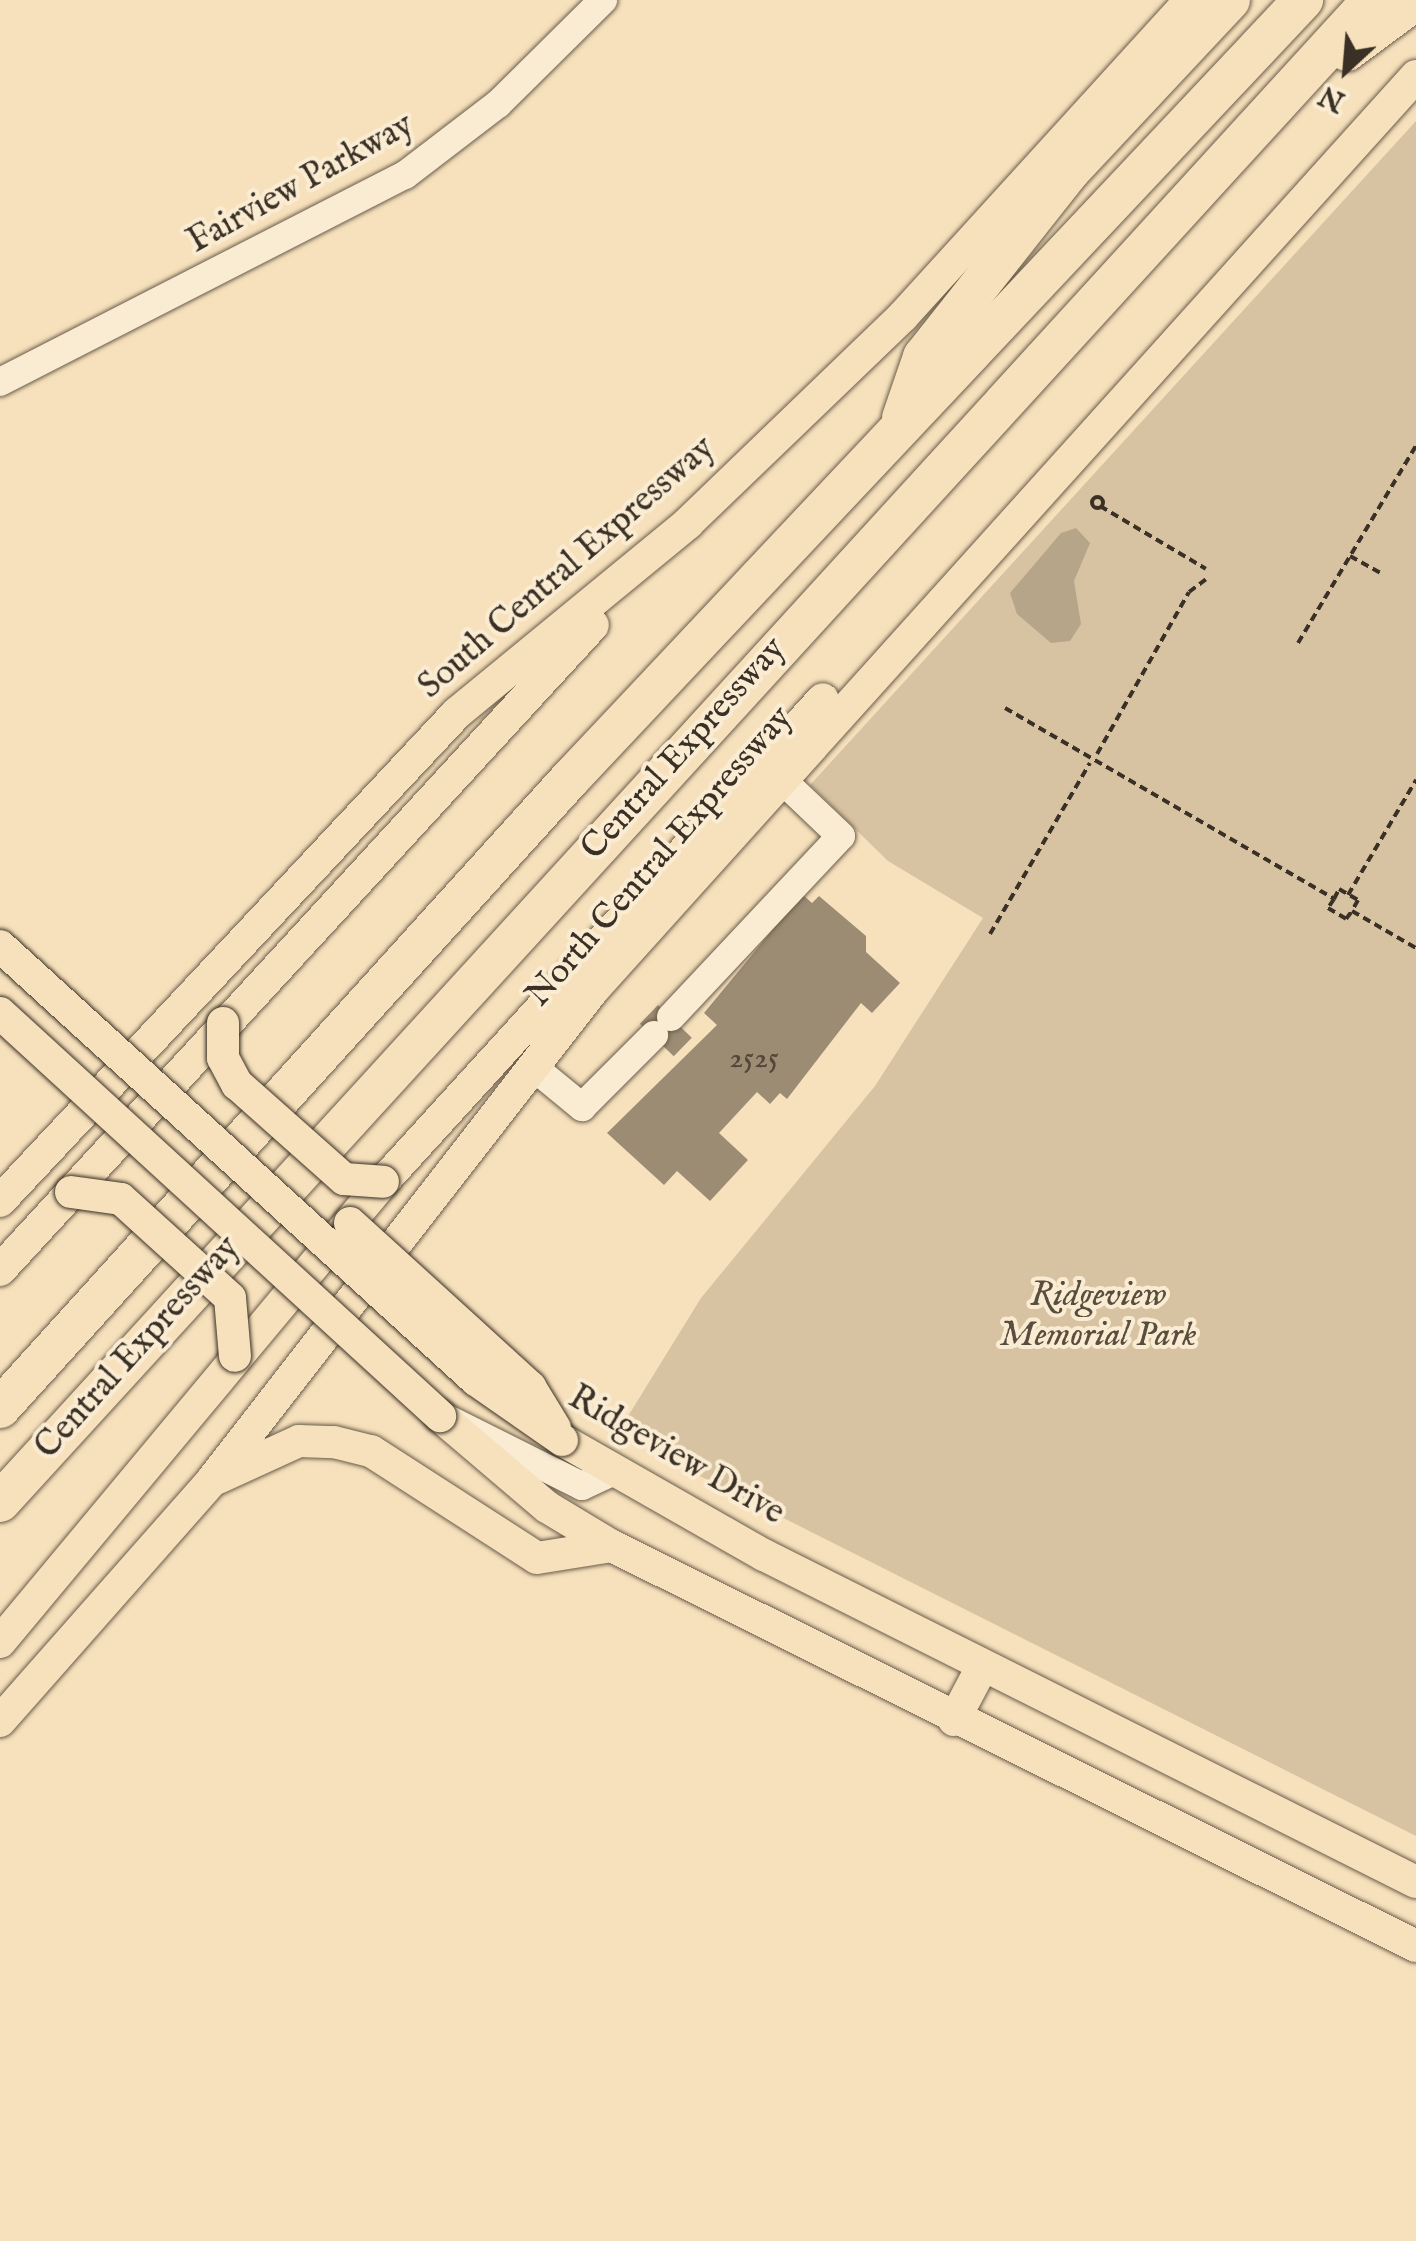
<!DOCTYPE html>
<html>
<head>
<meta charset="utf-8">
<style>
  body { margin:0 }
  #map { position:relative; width:1416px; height:2241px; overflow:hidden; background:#f7e1bc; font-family:"IM FELL English",serif }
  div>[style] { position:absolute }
  .green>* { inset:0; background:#d7c3a2 }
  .water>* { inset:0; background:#b7a589 }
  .building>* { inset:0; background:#9c8c74; transform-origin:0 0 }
  .path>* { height:4px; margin-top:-2px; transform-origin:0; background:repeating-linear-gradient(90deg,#3a3025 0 8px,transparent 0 13px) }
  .path>.ring { margin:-2px; padding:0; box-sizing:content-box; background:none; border:4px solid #3a3025; border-radius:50% }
  .roads { filter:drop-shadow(0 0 2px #695c4b) drop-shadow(0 0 2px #695c4b) }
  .minor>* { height:28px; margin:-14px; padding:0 14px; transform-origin:14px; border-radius:14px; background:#faecd3 }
  .major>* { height:32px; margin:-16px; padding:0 16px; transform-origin:16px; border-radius:16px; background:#f7e1bc }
  .highway>* { height:40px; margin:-20px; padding:0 20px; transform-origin:20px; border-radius:20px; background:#f7e1bc }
  .bridges { filter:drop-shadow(0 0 2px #3a3025) drop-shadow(0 0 2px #3a3025) }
  .major-bridge>* { height:32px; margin:-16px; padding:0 16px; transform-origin:16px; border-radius:16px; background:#f7e1bc }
  span { translate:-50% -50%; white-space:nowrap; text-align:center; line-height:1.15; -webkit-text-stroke:8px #faecd3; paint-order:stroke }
  .number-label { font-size:30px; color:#524739 }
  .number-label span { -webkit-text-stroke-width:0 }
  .street-label { font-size:35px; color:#3a3025 }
  .park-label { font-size:35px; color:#594d3e; font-style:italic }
  .north { position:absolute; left:1296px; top:20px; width:100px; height:100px; -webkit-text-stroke:8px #faecd3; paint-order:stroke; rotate:206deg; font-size:28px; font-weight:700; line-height:40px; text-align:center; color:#3a3025 }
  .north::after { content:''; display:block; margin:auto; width:35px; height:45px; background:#3a3025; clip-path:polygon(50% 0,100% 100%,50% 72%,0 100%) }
</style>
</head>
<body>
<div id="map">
  <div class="green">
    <i style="clip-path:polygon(1416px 121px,1416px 1836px,674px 1463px,625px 1421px,701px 1298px,875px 1086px,983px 918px,888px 861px,810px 785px)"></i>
  </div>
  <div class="water">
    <i style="clip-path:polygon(1076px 528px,1090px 543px,1074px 581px,1081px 624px,1070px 641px,1051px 643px,1017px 614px,1010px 593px,1061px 533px)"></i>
  </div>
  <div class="building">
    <i style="clip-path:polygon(802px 894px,812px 903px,819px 896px,866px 936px,866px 952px,900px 983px,872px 1013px,861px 1003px,787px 1099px,780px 1093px,770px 1104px,757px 1092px,719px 1133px,748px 1160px,710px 1201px,677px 1171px,664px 1185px,607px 1133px,717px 1025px,704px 1013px)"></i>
    <i style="left:658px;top:1005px;width:47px;height:26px;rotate:44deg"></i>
  </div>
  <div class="path">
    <i class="ring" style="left:1091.5px;top:496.5px;width:7px;height:7px"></i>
    <i style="left:1100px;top:506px;width:123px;rotate:30.7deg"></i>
    <i style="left:1350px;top:556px;width:37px;rotate:29deg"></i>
    <i style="left:1298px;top:643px;width:230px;rotate:-59.1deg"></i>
    <i style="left:1005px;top:708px;width:380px;rotate:30.1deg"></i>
    <i style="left:1334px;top:899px;width:11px;rotate:124deg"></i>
    <i style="left:1328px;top:908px;width:21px;rotate:31deg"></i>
    <i style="left:1346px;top:919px;width:10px;rotate:-53deg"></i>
    <i style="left:1352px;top:911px;width:74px;rotate:30deg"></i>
    <i style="left:1097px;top:754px;width:186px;rotate:-60.4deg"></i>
    <i style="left:1189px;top:592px;width:21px;rotate:-37deg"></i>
    <i style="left:1348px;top:895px;width:134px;rotate:-59.4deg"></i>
    <i style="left:1334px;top:899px;width:11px;rotate:-63deg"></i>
    <i style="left:1339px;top:889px;width:22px;rotate:30deg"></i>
    <i style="left:1358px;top:900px;width:13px;rotate:119deg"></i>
    <i style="left:990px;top:934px;width:198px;rotate:-59.7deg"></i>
  </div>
  <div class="roads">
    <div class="minor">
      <i style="left:0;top:382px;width:455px;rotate:-27.1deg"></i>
      <i style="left:405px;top:175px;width:117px;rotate:-37.4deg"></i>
      <i style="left:498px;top:104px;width:148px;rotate:-44.7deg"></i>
      <i style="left:671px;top:1017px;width:248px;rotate:-46.8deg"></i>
      <i style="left:841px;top:836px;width:84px;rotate:-136.4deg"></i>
      <i style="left:532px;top:1066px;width:65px;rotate:39.4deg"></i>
      <i style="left:582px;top:1107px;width:102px;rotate:-45deg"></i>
      <i style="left:446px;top:1418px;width:152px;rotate:26.6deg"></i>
      <i style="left:582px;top:1486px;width:33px;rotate:-25deg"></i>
    </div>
    <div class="major">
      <i style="left:0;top:1201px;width:669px;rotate:-46.88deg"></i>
      <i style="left:457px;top:713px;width:299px;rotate:-39.4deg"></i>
      <i style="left:688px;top:523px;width:298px;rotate:-43.9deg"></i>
      <i style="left:903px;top:316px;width:428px;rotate:-47.7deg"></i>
      <i style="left:0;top:1270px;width:876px;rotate:-47.41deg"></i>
      <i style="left:440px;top:1416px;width:140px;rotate:40.4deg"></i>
      <i style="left:547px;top:1507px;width:76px;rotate:31deg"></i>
      <i style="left:612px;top:1546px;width:898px;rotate:26.45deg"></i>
      <i style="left:562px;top:1440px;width:232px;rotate:29.7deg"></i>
      <i style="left:764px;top:1555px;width:729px;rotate:26.64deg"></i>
      <i style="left:218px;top:1478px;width:89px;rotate:-24.6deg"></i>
      <i style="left:299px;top:1441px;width:35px;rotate:2deg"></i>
      <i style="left:334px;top:1442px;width:38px;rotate:14deg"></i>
      <i style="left:371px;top:1451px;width:197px;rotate:32.8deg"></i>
      <i style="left:537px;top:1558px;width:76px;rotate:-9.1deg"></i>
      <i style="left:0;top:1642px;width:599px;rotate:-50.22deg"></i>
      <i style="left:383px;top:1182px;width:653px;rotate:-47.67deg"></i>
      <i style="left:954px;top:1720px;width:60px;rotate:-62.2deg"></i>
      <i style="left:0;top:1721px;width:322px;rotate:-48.6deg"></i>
      <i style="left:213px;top:1479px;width:619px;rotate:-52.15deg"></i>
      <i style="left:593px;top:990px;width:1230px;rotate:-48deg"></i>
    </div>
    <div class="highway">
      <i style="left:1347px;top:51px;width:86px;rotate:-36.5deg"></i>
      <i style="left:902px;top:418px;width:65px;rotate:-71deg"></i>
      <i style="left:923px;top:357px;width:237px;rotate:-51.7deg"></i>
      <i style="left:1070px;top:171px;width:234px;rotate:-46.9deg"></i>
      <i style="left:0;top:1408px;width:849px;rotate:-47.82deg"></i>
      <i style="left:570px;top:779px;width:1070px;rotate:-46.74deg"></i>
      <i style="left:0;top:1502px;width:2034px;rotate:-47.59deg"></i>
    </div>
  </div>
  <div class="bridges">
    <div class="major-bridge">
      <i style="left:0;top:946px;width:644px;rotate:42.36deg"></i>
      <i style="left:476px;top:1380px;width:105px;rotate:34.9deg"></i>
      <i style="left:0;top:1013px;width:597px;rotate:42.49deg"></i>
      <i style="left:223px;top:1023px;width:35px;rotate:90deg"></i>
      <i style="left:223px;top:1058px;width:30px;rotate:62deg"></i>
      <i style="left:237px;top:1084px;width:143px;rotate:41.6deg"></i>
      <i style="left:344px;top:1179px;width:39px;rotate:4deg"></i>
      <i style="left:71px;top:1192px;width:50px;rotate:8deg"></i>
      <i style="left:121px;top:1199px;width:147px;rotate:42.2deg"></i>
      <i style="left:230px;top:1298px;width:58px;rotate:85.1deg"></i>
      <i style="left:350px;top:1223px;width:244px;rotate:42.3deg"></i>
      <i style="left:530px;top:1387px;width:48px;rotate:58.6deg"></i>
    </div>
  </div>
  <div class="number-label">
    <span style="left:754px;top:1059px">2525</span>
  </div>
  <div class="street-label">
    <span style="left:301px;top:184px;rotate:-29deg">Fairview Parkway</span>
    <span style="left:567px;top:568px;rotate:-41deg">South Central Expressway</span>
    <span style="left:684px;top:749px;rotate:-48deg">Central Expressway</span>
    <span style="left:660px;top:857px;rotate:-49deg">North Central Expressway</span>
    <span style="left:138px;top:1348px;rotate:-48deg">Central Expressway</span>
    <span style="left:676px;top:1456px;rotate:30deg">Ridgeview Drive</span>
  </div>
  <div class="park-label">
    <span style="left:1098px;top:1316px">Ridgeview<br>Memorial Park</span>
  </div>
  <div class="north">N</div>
</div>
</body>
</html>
